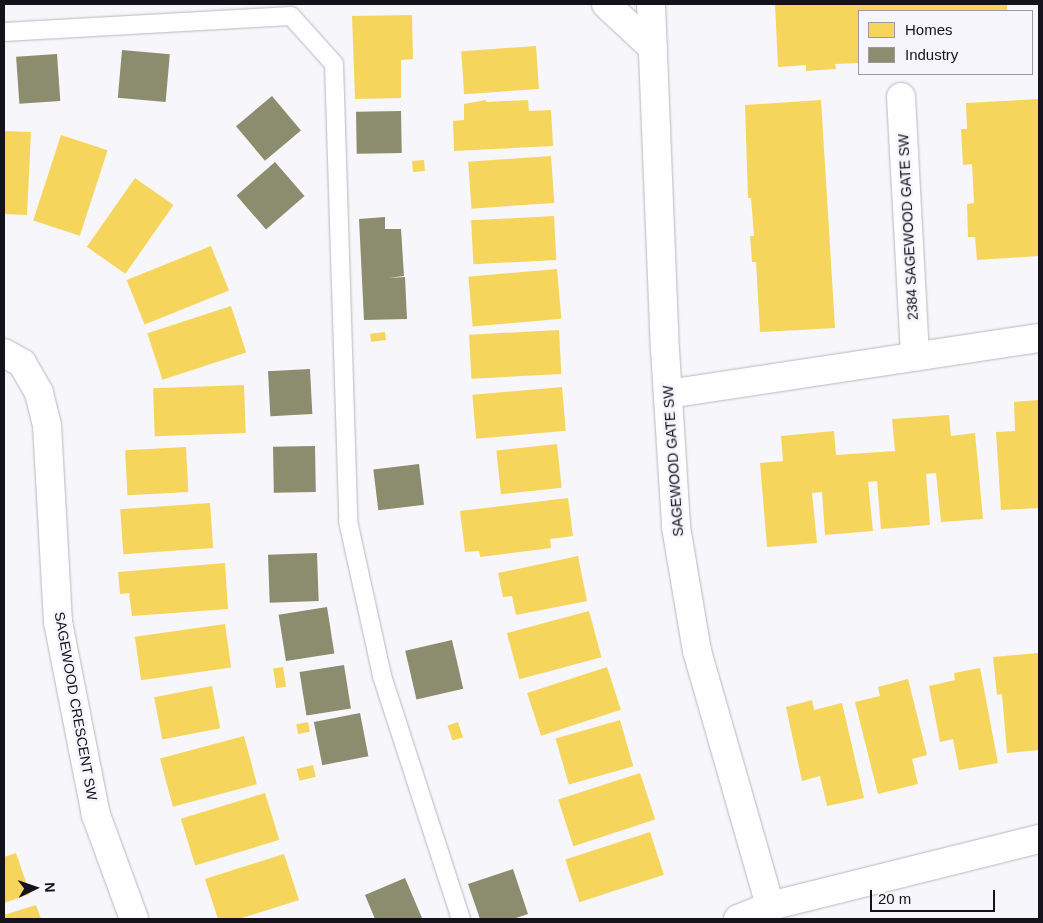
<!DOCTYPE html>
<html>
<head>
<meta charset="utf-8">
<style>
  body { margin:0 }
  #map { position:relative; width:1043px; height:923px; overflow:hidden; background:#f7f6fa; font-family:Arial,sans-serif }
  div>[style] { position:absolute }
  .homes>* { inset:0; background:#f6d55c; transform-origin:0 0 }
  .industry>* { inset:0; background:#8c8c6e; transform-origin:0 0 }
  .roads { filter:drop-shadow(0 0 1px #b9b7bf) drop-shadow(0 0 1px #b9b7bf) }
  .lane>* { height:18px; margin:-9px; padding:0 9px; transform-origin:9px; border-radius:9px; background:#fefefe }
  .street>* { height:28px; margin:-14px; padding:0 14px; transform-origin:14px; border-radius:14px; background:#fefefe }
  .secondary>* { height:28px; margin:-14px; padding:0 14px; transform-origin:14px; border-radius:14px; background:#fefefe }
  span { translate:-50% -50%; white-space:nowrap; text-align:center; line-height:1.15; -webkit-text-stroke:5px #f6f5fb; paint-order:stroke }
  .street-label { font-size:14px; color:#14121b }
  .frame { position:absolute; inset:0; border:5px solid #14121b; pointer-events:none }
  .legend { position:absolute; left:858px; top:10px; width:175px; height:65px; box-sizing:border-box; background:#f6f5fb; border:1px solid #9c9aa1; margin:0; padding:6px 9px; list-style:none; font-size:15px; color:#14121b }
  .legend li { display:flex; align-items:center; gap:10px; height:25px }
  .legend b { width:25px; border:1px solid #9c9aa1 }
  .north { position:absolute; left:10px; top:863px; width:50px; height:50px; -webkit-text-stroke:4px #f6f5fb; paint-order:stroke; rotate:87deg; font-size:14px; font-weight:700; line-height:20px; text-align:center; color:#14121b }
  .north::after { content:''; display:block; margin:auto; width:18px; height:22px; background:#14121b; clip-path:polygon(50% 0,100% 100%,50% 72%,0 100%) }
  .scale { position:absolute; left:870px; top:890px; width:125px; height:22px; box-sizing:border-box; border:2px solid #14121b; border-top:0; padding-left:6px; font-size:15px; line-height:18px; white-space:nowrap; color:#14121b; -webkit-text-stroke:4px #f6f5fb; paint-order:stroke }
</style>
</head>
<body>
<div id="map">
  <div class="homes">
    <i style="clip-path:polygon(775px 4px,1007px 4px,1007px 11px,859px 11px,859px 63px,835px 64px,836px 69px,806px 71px,806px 65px,778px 67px)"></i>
    <i style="clip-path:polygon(412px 15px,413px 59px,401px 60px,401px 98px,355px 99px,352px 16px)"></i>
    <i style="left:536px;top:46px;width:43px;height:75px;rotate:86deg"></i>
    <i style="clip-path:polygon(1039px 99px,1039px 256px,977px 260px,975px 237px,968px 237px,967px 204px,974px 203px,972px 164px,963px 165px,961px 129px,967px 129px,966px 103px)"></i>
    <i style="clip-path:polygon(486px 100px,486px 102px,528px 100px,529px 111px,551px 110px,553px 146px,454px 151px,453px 121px,464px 120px,464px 104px)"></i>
    <i style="clip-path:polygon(821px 100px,835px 328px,760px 332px,756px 262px,752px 262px,750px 236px,754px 236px,751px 198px,748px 198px,745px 105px)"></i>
    <i style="clip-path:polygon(4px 131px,31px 132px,27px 215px,4px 214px)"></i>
    <i style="left:61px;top:135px;width:49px;height:90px;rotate:18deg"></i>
    <i style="left:551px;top:156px;width:47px;height:83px;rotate:86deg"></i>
    <i style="left:424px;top:160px;width:11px;height:12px;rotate:85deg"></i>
    <i style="left:135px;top:178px;width:47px;height:84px;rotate:35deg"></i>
    <i style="left:554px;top:216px;width:44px;height:83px;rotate:87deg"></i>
    <i style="left:211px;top:246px;width:48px;height:91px;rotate:68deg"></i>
    <i style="left:557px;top:269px;width:50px;height:89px;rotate:85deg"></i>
    <i style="left:231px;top:306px;width:49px;height:88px;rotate:72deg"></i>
    <i style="left:559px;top:330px;width:44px;height:90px;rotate:87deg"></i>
    <i style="left:385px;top:332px;width:8px;height:15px;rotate:83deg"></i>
    <i style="left:244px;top:385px;width:48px;height:91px;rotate:88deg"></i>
    <i style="left:562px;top:387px;width:44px;height:90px;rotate:85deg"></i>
    <i style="clip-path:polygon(1039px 400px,1039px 508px,1001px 510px,996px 432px,1015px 431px,1014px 402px)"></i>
    <i style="clip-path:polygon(949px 415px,951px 436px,975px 433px,983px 519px,941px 522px,936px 473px,926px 474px,930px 525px,881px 529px,877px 481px,868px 482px,873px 531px,825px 535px,822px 492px,812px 493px,817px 543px,767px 547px,760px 463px,783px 461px,781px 436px,834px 431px,836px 455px,895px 451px,892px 419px)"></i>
    <i style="left:557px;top:444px;width:44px;height:61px;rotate:84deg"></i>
    <i style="left:186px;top:447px;width:45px;height:61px;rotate:87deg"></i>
    <i style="clip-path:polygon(568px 498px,573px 536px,550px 539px,551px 548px,480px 557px,479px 551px,465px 552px,460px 511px)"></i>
    <i style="left:210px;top:503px;width:45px;height:90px;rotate:86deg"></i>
    <i style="clip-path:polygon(578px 556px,587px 601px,516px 615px,512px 596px,503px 597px,498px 573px)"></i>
    <i style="clip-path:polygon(225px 563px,228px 609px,132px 616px,129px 593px,120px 594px,118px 572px)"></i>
    <i style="left:589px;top:611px;width:48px;height:85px;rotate:75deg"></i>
    <i style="left:225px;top:624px;width:44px;height:91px;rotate:82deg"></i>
    <i style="clip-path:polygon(1039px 653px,1039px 750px,1007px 753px,1002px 694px,997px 695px,993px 657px)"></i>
    <i style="left:283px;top:667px;width:20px;height:10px;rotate:81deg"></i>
    <i style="left:607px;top:667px;width:45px;height:84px;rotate:72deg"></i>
    <i style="clip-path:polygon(980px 668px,998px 763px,959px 770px,953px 739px,940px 742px,929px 686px,955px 680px,954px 673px)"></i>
    <i style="clip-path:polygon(908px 679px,927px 755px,912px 759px,918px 784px,878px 794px,855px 702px,880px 696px,878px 687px)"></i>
    <i style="left:212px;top:686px;width:43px;height:59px;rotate:79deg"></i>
    <i style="clip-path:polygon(812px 700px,814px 710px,842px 703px,864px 798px,827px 806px,820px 776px,802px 781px,786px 707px)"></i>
    <i style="left:620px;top:720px;width:48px;height:67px;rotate:74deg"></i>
    <i style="left:308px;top:722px;width:10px;height:12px;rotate:79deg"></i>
    <i style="left:458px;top:722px;width:16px;height:11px;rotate:72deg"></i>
    <i style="left:244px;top:736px;width:50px;height:87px;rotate:75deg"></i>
    <i style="left:313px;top:765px;width:12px;height:17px;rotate:76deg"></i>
    <i style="left:640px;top:773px;width:49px;height:86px;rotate:72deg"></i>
    <i style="left:265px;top:793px;width:49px;height:88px;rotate:73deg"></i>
    <i style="left:650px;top:832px;width:45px;height:89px;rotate:72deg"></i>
    <i style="clip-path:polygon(16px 853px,30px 894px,4px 903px,4px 857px)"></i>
    <i style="clip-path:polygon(284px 854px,299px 900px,239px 919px,218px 919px,205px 879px)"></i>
    <i style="clip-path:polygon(36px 905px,41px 919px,4px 919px,4px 915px)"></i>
  </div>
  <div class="industry">
    <i style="left:122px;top:50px;width:48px;height:48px;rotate:5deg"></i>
    <i style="left:57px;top:54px;width:47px;height:41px;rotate:86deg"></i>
    <i style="left:272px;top:96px;width:45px;height:47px;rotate:50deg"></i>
    <i style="left:401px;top:111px;width:42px;height:45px;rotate:89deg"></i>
    <i style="left:275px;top:162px;width:45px;height:51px;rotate:49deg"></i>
    <i style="clip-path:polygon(385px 217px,385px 229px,401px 229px,404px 276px,388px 278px,405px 277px,407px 319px,364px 320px,359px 219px)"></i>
    <i style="left:310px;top:369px;width:45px;height:42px;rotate:87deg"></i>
    <i style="left:315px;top:446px;width:46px;height:42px;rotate:89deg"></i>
    <i style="left:419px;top:464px;width:41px;height:46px;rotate:83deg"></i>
    <i style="left:317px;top:553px;width:48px;height:49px;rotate:88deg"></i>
    <i style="left:327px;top:607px;width:47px;height:49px;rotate:81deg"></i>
    <i style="left:452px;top:640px;width:50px;height:48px;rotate:77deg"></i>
    <i style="left:344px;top:665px;width:44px;height:45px;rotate:81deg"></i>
    <i style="left:360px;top:713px;width:44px;height:47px;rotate:79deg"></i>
    <i style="clip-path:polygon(513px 869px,528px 914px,513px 919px,480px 919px,468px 884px)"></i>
    <i style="clip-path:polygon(405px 878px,422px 918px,375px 919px,365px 895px)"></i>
  </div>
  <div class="roads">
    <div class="lane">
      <i style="left:4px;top:32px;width:287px;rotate:-3.2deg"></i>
      <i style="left:291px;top:16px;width:64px;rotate:48.1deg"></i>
      <i style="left:334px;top:64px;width:457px;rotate:88.2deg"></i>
      <i style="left:348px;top:521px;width:159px;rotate:77.6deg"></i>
      <i style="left:382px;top:676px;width:256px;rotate:72deg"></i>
    </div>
    <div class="street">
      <i style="left:651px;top:4px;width:346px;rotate:87.7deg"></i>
      <i style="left:665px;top:350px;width:177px;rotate:86.4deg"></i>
      <i style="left:676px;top:527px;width:126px;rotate:80.4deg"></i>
      <i style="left:697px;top:651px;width:265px;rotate:74deg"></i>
      <i style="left:901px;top:97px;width:260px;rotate:86.9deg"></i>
      <i style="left:4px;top:353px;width:21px;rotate:29deg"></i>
      <i style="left:22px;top:363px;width:34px;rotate:60deg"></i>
      <i style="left:39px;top:393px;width:33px;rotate:76deg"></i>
      <i style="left:47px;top:425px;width:197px;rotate:86.8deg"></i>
      <i style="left:58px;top:622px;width:197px;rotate:78.9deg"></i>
      <i style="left:96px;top:815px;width:111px;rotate:69.9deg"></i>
      <i style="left:668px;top:394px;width:375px;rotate:-8.6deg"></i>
      <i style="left:738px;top:919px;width:35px;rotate:-22deg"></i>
      <i style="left:770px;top:906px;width:277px;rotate:-14deg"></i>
    </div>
    <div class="secondary">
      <i style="left:606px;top:4px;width:64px;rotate:43.1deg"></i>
    </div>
  </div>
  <div class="street-label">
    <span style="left:908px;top:227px;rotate:-93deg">2384 SAGEWOOD GATE SW</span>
    <span style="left:673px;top:461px;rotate:-94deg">SAGEWOOD GATE SW</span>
    <span style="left:76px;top:706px;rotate:80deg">SAGEWOOD CRESCENT SW</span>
  </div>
  <div class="frame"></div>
  <ul class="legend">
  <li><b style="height:14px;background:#f6d55c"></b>Homes</li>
  <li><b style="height:14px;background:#8c8c6e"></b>Industry</li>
  </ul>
  <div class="north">N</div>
  <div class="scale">20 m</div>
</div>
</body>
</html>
